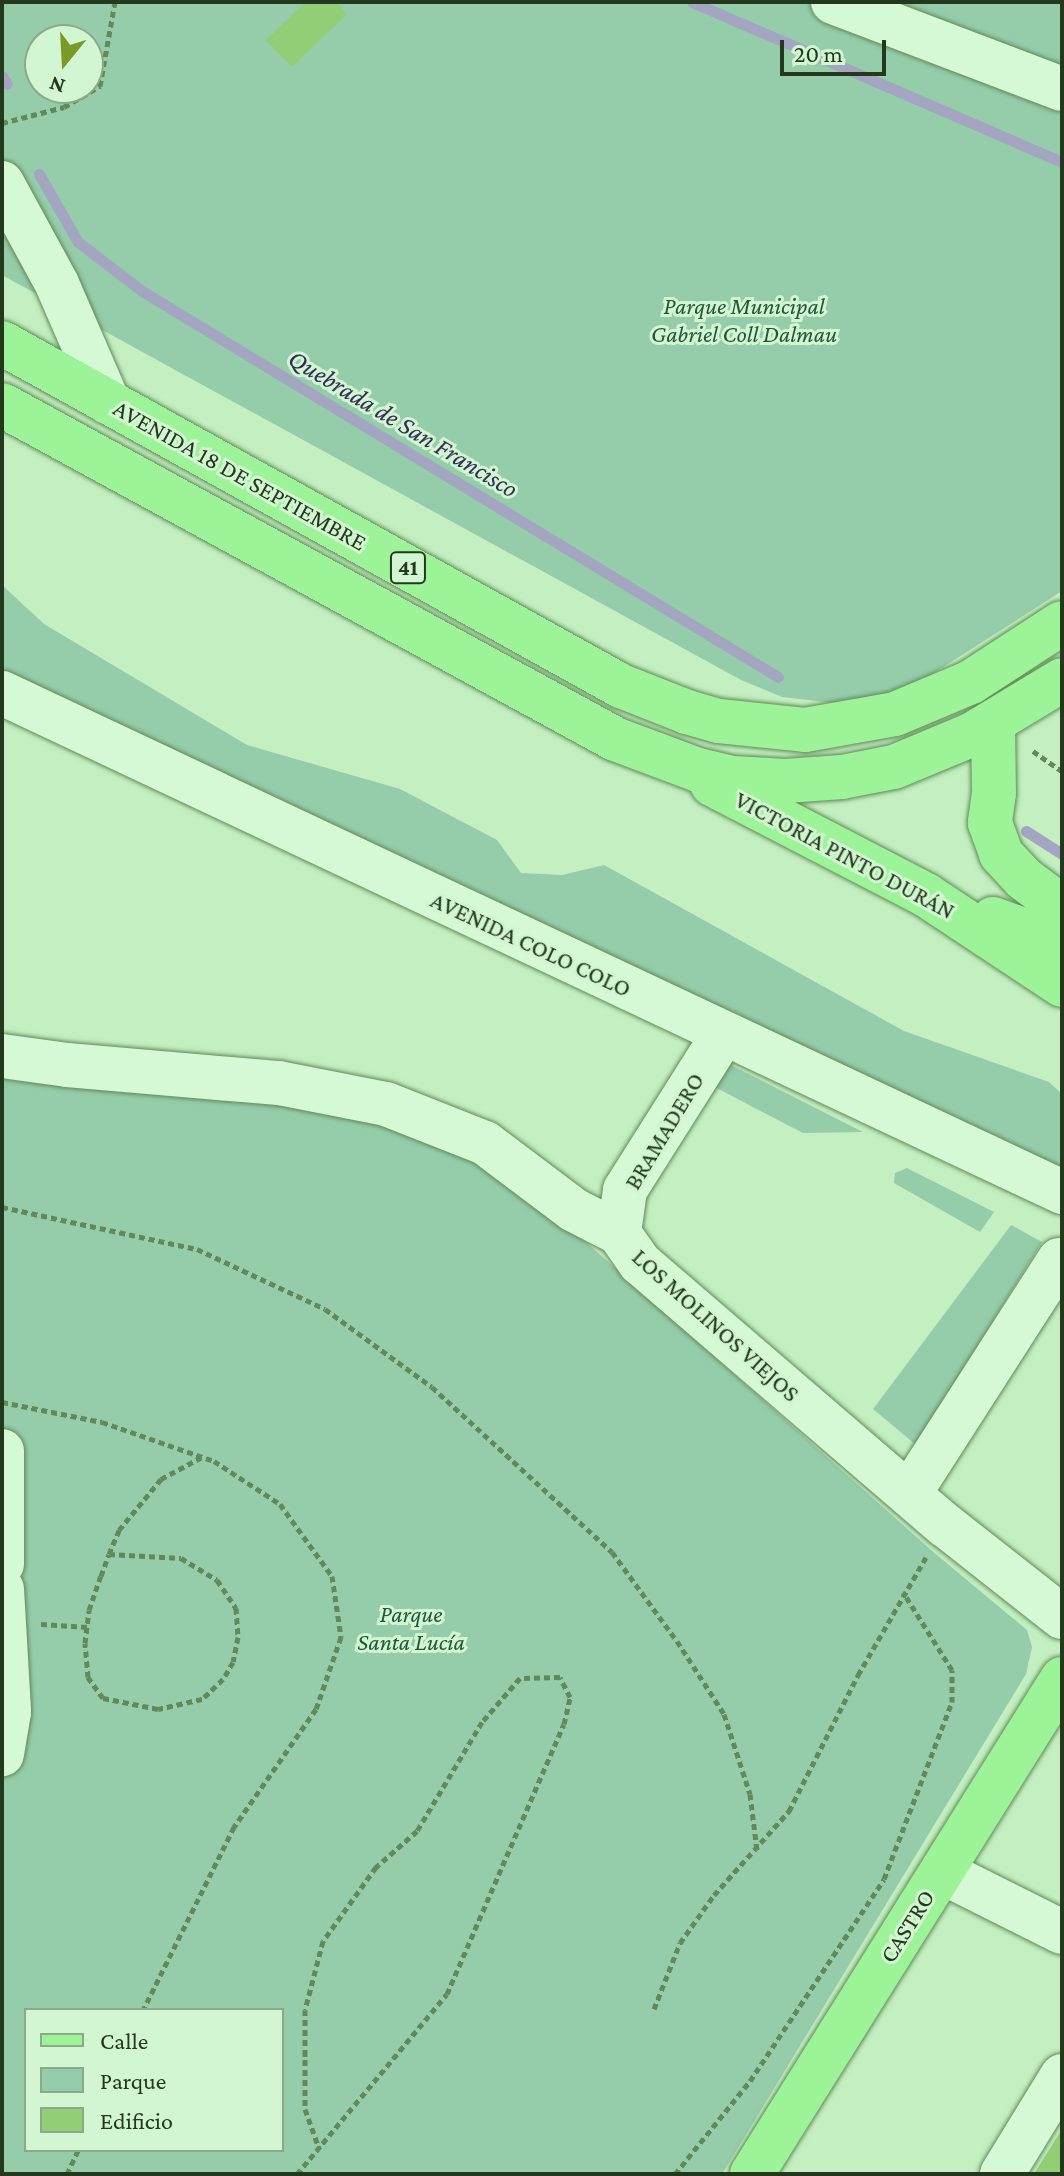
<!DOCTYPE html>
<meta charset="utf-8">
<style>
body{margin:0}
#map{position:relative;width:1064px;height:2176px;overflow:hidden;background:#c3efc1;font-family:"Crimson Pro",serif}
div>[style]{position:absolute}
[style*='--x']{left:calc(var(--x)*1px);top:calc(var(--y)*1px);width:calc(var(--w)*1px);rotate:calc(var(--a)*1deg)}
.green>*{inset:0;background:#95cdab}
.stream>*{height:11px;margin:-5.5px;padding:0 5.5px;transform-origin:5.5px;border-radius:5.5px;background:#a4a5c1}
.building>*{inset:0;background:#92ce76}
.path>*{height:5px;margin-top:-2.5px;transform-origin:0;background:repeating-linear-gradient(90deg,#628958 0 6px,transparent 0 10px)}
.roads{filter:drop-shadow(0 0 2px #628958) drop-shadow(0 0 2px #628958)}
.minor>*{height:44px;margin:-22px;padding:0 22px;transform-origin:22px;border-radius:22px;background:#d6f9d5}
.major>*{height:44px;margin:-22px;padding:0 22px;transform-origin:22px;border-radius:22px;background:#9cf398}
span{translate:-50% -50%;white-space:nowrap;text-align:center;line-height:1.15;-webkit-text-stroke:6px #d2f6d1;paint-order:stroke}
.shield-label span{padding:2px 6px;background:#d2f6d1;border:2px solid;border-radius:6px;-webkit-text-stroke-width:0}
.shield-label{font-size:22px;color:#24381d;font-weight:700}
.park-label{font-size:24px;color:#23553d;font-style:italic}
.street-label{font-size:24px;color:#24381d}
.water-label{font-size:26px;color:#352c58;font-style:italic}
.frame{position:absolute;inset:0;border:4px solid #24381d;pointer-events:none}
.legend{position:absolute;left:24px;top:2008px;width:260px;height:144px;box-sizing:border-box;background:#d2f6d1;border:2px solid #8caa89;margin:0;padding:10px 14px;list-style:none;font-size:24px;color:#24381d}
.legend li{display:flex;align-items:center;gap:16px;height:40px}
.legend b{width:40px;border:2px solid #8caa89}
.north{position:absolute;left:24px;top:24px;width:80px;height:80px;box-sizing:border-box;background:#d2f6d1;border:2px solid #8caa89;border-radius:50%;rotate:198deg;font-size:22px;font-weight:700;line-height:32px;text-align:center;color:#24381d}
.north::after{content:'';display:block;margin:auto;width:28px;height:36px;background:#7b9927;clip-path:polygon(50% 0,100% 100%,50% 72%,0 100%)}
.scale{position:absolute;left:780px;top:40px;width:106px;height:36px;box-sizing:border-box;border:4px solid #24381d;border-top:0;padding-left:10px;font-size:24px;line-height:28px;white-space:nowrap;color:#24381d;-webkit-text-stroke:6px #d2f6d1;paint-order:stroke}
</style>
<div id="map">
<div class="green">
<div style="clip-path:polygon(evenodd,2px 2px,1062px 2px,1062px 591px,915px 685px,872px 699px,834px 703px,782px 697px,741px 680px,2px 275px,2px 2px,40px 40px,88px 40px,88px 88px,40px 88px,40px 40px)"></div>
<div style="clip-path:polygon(2px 585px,44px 624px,247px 745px,400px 789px,497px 840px,521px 873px,562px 875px,604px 865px,904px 1031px,1049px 1082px,1062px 1094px,1062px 1169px,2px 670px)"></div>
<div style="clip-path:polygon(723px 1061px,863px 1132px,803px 1133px,709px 1084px)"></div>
<div style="clip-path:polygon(evenodd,2px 1075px,276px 1103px,381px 1123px,475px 1161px,588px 1244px,931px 1550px,1027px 1630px,1032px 1647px,1026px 1674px,722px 2174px,2px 2174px,2px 1075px,26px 2010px,282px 2010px,282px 2150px,26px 2150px,26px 2010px)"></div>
<div style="clip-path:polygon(907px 1168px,994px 1212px,980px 1232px,894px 1183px,895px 1173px)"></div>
<div style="clip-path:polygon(1011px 1225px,1042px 1242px,916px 1445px,873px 1409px)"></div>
</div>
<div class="stream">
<div style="--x:692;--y:2;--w:403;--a:23.4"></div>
<div style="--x:2;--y:76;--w:9;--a:58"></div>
<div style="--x:39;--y:174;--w:78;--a:60.2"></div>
<div style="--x:78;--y:242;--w:81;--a:37.4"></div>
<div style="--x:142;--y:291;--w:744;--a:31.25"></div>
<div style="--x:1026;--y:831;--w:43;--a:32.6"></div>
</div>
<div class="building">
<div style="clip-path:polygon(305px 2px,336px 2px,347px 14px,292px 67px,266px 40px)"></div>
<div style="clip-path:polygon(1062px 2129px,1062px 2174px,1034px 2174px)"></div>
</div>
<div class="path">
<div style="--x:2;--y:123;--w:64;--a:-14.5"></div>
<div style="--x:64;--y:107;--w:42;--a:-30.3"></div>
<div style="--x:100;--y:86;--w:85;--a:-79.9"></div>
<div style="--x:1033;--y:751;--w:35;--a:35"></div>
<div style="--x:2;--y:1207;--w:199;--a:12.2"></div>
<div style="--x:197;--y:1249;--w:141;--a:25.1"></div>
<div style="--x:325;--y:1309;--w:132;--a:36.1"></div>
<div style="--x:432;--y:1387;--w:244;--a:42.5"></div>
<div style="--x:612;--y:1552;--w:110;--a:53.9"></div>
<div style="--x:677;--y:1641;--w:87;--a:57.2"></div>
<div style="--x:724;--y:1714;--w:84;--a:72"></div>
<div style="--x:750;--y:1794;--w:56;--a:82.9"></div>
<div style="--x:2;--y:1402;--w:102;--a:11.3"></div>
<div style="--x:102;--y:1422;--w:119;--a:19.2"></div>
<div style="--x:214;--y:1461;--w:79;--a:33.1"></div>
<div style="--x:280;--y:1504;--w:89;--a:54.2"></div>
<div style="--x:332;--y:1576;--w:62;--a:81.6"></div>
<div style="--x:341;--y:1637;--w:76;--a:109.1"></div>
<div style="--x:316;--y:1709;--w:144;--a:124.8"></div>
<div style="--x:234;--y:1827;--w:204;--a:116.4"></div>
<div style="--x:109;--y:1554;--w:72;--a:3.2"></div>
<div style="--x:181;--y:1558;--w:42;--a:31.4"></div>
<div style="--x:217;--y:1580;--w:34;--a:56"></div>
<div style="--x:236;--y:1608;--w:29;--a:86"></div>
<div style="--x:238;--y:1637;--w:25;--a:101"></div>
<div style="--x:233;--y:1662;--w:20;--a:120"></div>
<div style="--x:223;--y:1679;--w:29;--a:136"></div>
<div style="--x:202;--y:1699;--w:45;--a:167.2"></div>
<div style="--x:158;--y:1709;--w:56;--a:-168.7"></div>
<div style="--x:103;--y:1698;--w:26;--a:-126"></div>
<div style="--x:88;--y:1677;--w:34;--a:-95"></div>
<div style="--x:85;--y:1643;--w:33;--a:-83"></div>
<div style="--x:89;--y:1610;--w:36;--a:-71"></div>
<div style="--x:101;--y:1576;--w:23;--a:-70"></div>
<div style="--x:109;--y:1554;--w:26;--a:-67"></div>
<div style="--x:119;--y:1530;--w:66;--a:-50.5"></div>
<div style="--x:161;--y:1479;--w:47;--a:-28.2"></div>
<div style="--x:41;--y:1624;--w:47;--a:3.7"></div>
<div style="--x:654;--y:2009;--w:71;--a:-68.5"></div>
<div style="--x:680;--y:1943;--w:59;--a:-54.7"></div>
<div style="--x:714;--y:1895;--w:113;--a:-48.2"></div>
<div style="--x:789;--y:1811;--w:153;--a:-63.1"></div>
<div style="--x:858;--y:1675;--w:136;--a:-60"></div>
<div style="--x:67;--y:2174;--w:26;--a:-65"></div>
<div style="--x:297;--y:2174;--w:234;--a:-50.2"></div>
<div style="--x:447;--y:1994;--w:294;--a:-66.6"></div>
<div style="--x:564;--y:1724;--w:28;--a:-77"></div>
<div style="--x:570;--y:1697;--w:22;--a:-117"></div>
<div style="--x:560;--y:1677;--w:40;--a:178.6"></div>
<div style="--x:520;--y:1678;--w:58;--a:130.8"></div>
<div style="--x:482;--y:1722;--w:127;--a:120.8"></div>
<div style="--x:417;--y:1831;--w:55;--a:138.7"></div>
<div style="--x:376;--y:1867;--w:91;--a:125.6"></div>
<div style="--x:323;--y:1941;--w:71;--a:104.6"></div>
<div style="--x:305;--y:2010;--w:99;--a:90"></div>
<div style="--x:305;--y:2109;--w:41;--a:70.3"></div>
<div style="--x:675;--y:2174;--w:119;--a:-51.1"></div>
<div style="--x:750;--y:2081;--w:242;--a:-56.4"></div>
<div style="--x:884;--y:1879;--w:190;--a:-69"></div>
<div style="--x:952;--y:1702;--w:32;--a:-90"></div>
<div style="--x:952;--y:1670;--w:92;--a:-122.1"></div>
</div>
<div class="roads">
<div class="minor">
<div style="--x:833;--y:2;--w:245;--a:20.8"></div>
<div style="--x:2;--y:183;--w:115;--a:61.4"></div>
<div style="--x:57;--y:284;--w:129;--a:66.6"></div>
<div style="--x:2;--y:693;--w:1172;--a:25.21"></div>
<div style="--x:2;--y:1056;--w:66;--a:7.9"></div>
<div style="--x:67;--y:1065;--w:213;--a:4.9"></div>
<div style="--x:279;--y:1083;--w:109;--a:11.1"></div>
<div style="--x:386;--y:1104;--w:106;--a:21.5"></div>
<div style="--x:485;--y:1143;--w:111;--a:37"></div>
<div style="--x:574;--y:1210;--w:51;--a:27.1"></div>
<div style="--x:619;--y:1233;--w:37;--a:55"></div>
<div style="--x:640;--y:1263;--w:402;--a:40.7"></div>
<div style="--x:945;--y:1525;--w:149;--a:38.2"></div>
<div style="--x:619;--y:1233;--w:43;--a:-82.1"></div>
<div style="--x:625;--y:1190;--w:183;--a:-57.7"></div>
<div style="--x:2;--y:1451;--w:113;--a:90"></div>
<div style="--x:909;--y:1494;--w:278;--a:-57.3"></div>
<div style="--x:2;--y:1589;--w:123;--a:86.7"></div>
<div style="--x:9;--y:1712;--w:43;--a:99.5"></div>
<div style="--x:942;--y:1872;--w:134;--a:26.6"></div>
<div style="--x:1002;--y:2174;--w:115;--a:-58.5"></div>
</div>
<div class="major">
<div style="--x:2;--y:343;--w:708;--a:28.99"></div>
<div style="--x:621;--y:686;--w:71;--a:21.5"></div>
<div style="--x:687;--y:712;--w:33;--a:16"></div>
<div style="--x:719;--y:721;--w:86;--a:6"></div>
<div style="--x:805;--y:730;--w:91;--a:-10.1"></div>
<div style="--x:895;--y:714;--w:82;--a:-22.8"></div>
<div style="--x:971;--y:682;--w:108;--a:-33"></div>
<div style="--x:2;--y:405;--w:698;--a:28.58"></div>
<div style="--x:615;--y:739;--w:89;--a:20.5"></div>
<div style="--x:698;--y:770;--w:36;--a:13"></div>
<div style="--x:733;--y:778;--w:53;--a:3.2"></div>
<div style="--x:786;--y:781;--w:56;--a:-4.1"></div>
<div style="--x:842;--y:777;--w:53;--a:-10.9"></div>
<div style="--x:894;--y:767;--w:83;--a:-22.6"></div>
<div style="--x:971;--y:735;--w:106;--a:-31.1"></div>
<div style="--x:993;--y:723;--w:70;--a:89.2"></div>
<div style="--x:994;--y:793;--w:30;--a:98"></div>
<div style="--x:990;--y:823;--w:33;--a:70"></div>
<div style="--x:1001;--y:854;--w:33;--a:47"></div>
<div style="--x:1023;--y:878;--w:49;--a:36.6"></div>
<div style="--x:712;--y:784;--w:241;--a:27.4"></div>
<div style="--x:926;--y:895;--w:163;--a:33.5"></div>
<div style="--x:993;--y:919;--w:73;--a:19.9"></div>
<div style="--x:752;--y:2174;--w:584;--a:-57.94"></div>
</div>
</div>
<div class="shield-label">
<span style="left:408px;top:568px">41</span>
</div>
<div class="park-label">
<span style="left:744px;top:320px">Parque Municipal<br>Gabriel Coll Dalmau</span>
<span style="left:411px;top:1628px">Parque<br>Santa Lucía</span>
</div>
<div class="street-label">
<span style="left:240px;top:475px;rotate:29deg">AVENIDA 18 DE SEPTIEMBRE</span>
<span style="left:845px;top:855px;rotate:28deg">VICTORIA PINTO DURÁN</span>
<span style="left:531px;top:944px;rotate:25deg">AVENIDA COLO COLO</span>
<span style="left:664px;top:1131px;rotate:-59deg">BRAMADERO</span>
<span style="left:716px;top:1325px;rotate:42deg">LOS MOLINOS VIEJOS</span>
<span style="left:907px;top:1926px;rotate:-58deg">CASTRO</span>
</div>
<div class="water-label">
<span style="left:403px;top:424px;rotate:31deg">Quebrada de San Francisco</span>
</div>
<div class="frame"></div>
<ul class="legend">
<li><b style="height:10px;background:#9cf398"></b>Calle</li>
<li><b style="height:22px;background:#95cdab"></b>Parque</li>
<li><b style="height:22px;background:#92ce76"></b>Edificio</li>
</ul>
<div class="north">N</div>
<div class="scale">20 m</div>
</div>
